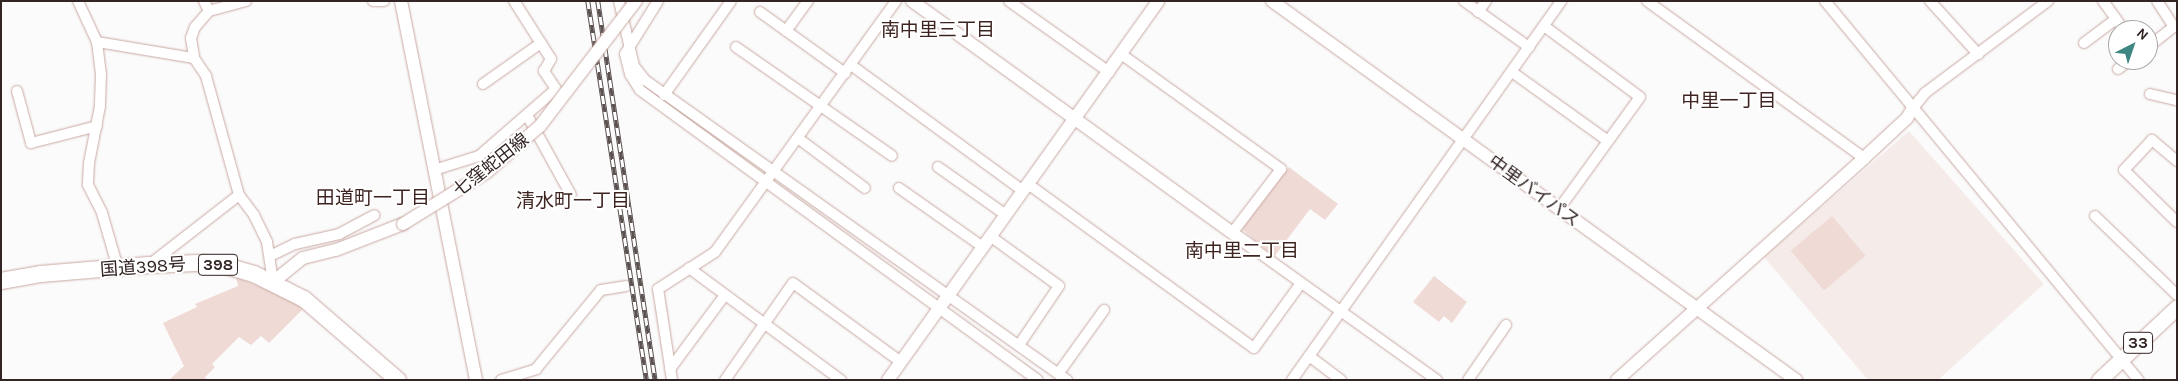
<!DOCTYPE html>
<meta charset="utf-8">
<style>
body{margin:0}
#map{position:relative;width:2178px;height:381px;overflow:hidden;background:#fbfbfb;font-family:Karla,"Noto Sans JP",sans-serif}
div>[style]{position:absolute}
[style*='--x']{left:calc(var(--x)*1px);top:calc(var(--y)*1px);width:calc(var(--w)*1px);rotate:calc(var(--a)*1deg)}
.built>*{inset:0;background:#f5ecea}
.green>*{inset:0;background:#f0dad6;transform-origin:0 0}
.roads{filter:drop-shadow(0 0 1px #c9a8a2) drop-shadow(0 0 1px #c9a8a2)}
.minor>*{height:10px;margin:-5px;padding:0 5px;transform-origin:5px;border-radius:5px;background:#fff}
.tertiary>*{height:12px;margin:-6px;padding:0 6px;transform-origin:6px;border-radius:6px;background:#fff}
.primary>*{height:15px;margin:-7.5px;padding:0 7.5px;transform-origin:7.5px;border-radius:7.5px;background:#fff}
.trunk>*{height:16px;margin:-8px;padding:0 8px;transform-origin:8px;border-radius:8px;background:#fff}
.rail>*{height:4.5px;margin-top:-2.25px;transform-origin:0;background:repeating-linear-gradient(90deg,#fff 0 8px,#5b5150 0 16px);box-sizing:border-box;border-block:1px solid #5b5150}
.bridges{filter:drop-shadow(0 0 1px #c9a8a2) drop-shadow(0 0 1px #c9a8a2)}
.tertiary-bridge>*{height:12px;margin:-6px;padding:0 6px;transform-origin:6px;border-radius:6px;background:#fff}
span{translate:-50% -50%;white-space:nowrap;text-align:center;line-height:1.15;-webkit-text-stroke:4px #fff;paint-order:stroke}
.shield-label span{padding:1px 4px;background:#fff;border:1px solid;border-radius:4px;-webkit-text-stroke-width:0}
.shield-label{font-size:16px;color:#322523;font-weight:700}
.street-label{font-size:18px;color:#322523}
.neighbourhood-label{font-size:19px;color:#3e2420}
.frame{position:absolute;inset:0;border:2px solid #322523;pointer-events:none}
.north{position:absolute;left:2108px;top:20px;width:50px;height:50px;box-sizing:border-box;background:#fff;border:1px solid #ada8a7;border-radius:50%;rotate:41deg;font-size:14px;font-weight:700;line-height:20px;text-align:center;color:#322523}
.north::after{content:'';display:block;margin:auto;width:18px;height:22px;background:#3e8681;clip-path:polygon(50% 0,100% 100%,50% 72%,0 100%)}
</style>
<div id="map">
<div class="built">
<div style="clip-path:polygon(1909px 131px,2044px 284px,1938px 380px,1868px 380px,1764px 257px)"></div>
</div>
<div class="green">
<div style="clip-path:polygon(1289px 167px,1338px 204px,1325px 220px,1310px 209px,1274px 257px,1242px 229px)"></div>
<div style="left:1832px;top:216px;width:52px;height:54px;rotate:50deg"></div>
<div style="clip-path:polygon(1434px 276px,1467px 302px,1452px 323px,1444px 316px,1439px 322px,1413px 302px)"></div>
<div style="clip-path:polygon(236px 277px,286px 297px,303px 309px,269px 343px,261px 336px,251px 345px,239px 337px,212px 364px,215px 367px,205px 377px,207px 380px,169px 380px,184px 366px,163px 323px,197px 307px,195px 304px,238px 286px)"></div>
</div>
<div class="roads">
<div class="minor">
<div style="--x:78;--y:1;--w:45;--a:65.1"></div>
<div style="--x:97;--y:42;--w:32;--a:83"></div>
<div style="--x:101;--y:74;--w:32;--a:92"></div>
<div style="--x:100;--y:106;--w:58;--a:100.9"></div>
<div style="--x:89;--y:163;--w:22;--a:93"></div>
<div style="--x:88;--y:185;--w:31;--a:63"></div>
<div style="--x:102;--y:213;--w:57;--a:73.8"></div>
<div style="--x:204;--y:1;--w:11;--a:63"></div>
<div style="--x:246;--y:1;--w:38;--a:165"></div>
<div style="--x:209;--y:11;--w:21;--a:131"></div>
<div style="--x:195;--y:27;--w:12;--a:110"></div>
<div style="--x:191;--y:38;--w:20;--a:81"></div>
<div style="--x:194;--y:58;--w:22;--a:56"></div>
<div style="--x:206;--y:76;--w:123;--a:74.5"></div>
<div style="--x:239;--y:195;--w:25;--a:53"></div>
<div style="--x:254;--y:215;--w:30;--a:64"></div>
<div style="--x:267;--y:242;--w:40;--a:81.5"></div>
<div style="--x:373;--y:1;--w:11;--a:0"></div>
<div style="--x:619;--y:1;--w:67;--a:77"></div>
<div style="--x:634;--y:66;--w:18;--a:52"></div>
<div style="--x:645;--y:80;--w:518;--a:35.41"></div>
<div style="--x:658;--y:1;--w:62;--a:121.9"></div>
<div style="--x:625;--y:54;--w:21;--a:76"></div>
<div style="--x:630;--y:74;--w:19;--a:58"></div>
<div style="--x:640;--y:90;--w:492;--a:36.1"></div>
<div style="--x:1009;--y:1;--w:123;--a:35.4"></div>
<div style="--x:1464;--y:1;--w:80;--a:35.3"></div>
<div style="--x:1647;--y:1;--w:268;--a:35.9"></div>
<div style="--x:1825;--y:1;--w:492;--a:50.4"></div>
<div style="--x:1930;--y:1;--w:72;--a:47.8"></div>
<div style="--x:2103;--y:1;--w:36;--a:54"></div>
<div style="--x:760;--y:12;--w:105;--a:35.7"></div>
<div style="--x:1478;--y:12;--w:14;--a:-54"></div>
<div style="--x:1544;--y:26;--w:119;--a:36.5"></div>
<div style="--x:1640;--y:97;--w:138;--a:125.9"></div>
<div style="--x:786;--y:31;--w:37;--a:-54"></div>
<div style="--x:97;--y:42;--w:98;--a:9.4"></div>
<div style="--x:2084;--y:43;--w:40;--a:-37"></div>
<div style="--x:736;--y:47;--w:190;--a:34.9"></div>
<div style="--x:2148;--y:47;--w:33;--a:-38"></div>
<div style="--x:2174;--y:27;--w:31;--a:-123"></div>
<div style="--x:1121;--y:54;--w:197;--a:35.7"></div>
<div style="--x:1281;--y:169;--w:81;--a:127.4"></div>
<div style="--x:851;--y:65;--w:213;--a:36.2"></div>
<div style="--x:2118;--y:69;--w:15;--a:-37"></div>
<div style="--x:1512;--y:72;--w:118;--a:35.7"></div>
<div style="--x:483;--y:84;--w:71;--a:-35.3"></div>
<div style="--x:17;--y:91;--w:54;--a:74.9"></div>
<div style="--x:31;--y:143;--w:68;--a:-14.4"></div>
<div style="--x:2150;--y:94;--w:28;--a:13"></div>
<div style="--x:664;--y:95;--w:115;--a:-54.5"></div>
<div style="--x:1913;--y:108;--w:19;--a:-51"></div>
<div style="--x:1925;--y:93;--w:154;--a:-36.8"></div>
<div style="--x:527;--y:115;--w:91;--a:61.2"></div>
<div style="--x:799;--y:139;--w:82;--a:36.6"></div>
<div style="--x:2177;--y:161;--w:33;--a:-140"></div>
<div style="--x:2152;--y:140;--w:41;--a:133"></div>
<div style="--x:2124;--y:170;--w:74;--a:44.5"></div>
<div style="--x:938;--y:167;--w:83;--a:35.2"></div>
<div style="--x:434;--y:170;--w:47;--a:-17.3"></div>
<div style="--x:479;--y:156;--w:102;--a:-41"></div>
<div style="--x:556;--y:89;--w:22;--a:-124"></div>
<div style="--x:544;--y:71;--w:14;--a:-60"></div>
<div style="--x:551;--y:59;--w:69;--a:-122.5"></div>
<div style="--x:1028;--y:184;--w:279;--a:36"></div>
<div style="--x:1254;--y:348;--w:80;--a:-54.1"></div>
<div style="--x:899;--y:188;--w:103;--a:35.1"></div>
<div style="--x:2095;--y:216;--w:114;--a:43.9"></div>
<div style="--x:990;--y:236;--w:85;--a:35.9"></div>
<div style="--x:1059;--y:286;--w:71;--a:124.1"></div>
<div style="--x:1254;--y:249;--w:225;--a:35.6"></div>
<div style="--x:270;--y:256;--w:28;--a:-26"></div>
<div style="--x:295;--y:244;--w:45;--a:-12.8"></div>
<div style="--x:339;--y:234;--w:40;--a:-28"></div>
<div style="--x:149;--y:265;--w:114;--a:-37.9"></div>
<div style="--x:689;--y:268;--w:189;--a:36.4"></div>
<div style="--x:1309;--y:356;--w:40;--a:37"></div>
<div style="--x:670;--y:369;--w:92;--a:-53.4"></div>
<div style="--x:1058;--y:374;--w:79;--a:-54.3"></div>
<div style="--x:501;--y:380;--w:37;--a:-17"></div>
<div style="--x:536;--y:369;--w:102;--a:-50.6"></div>
<div style="--x:601;--y:290;--w:25;--a:-9"></div>
<div style="--x:672;--y:380;--w:92;--a:-98.7"></div>
<div style="--x:658;--y:289;--w:68;--a:-33"></div>
<div style="--x:715;--y:252;--w:309;--a:-54.2"></div>
<div style="--x:725;--y:380;--w:118;--a:-55"></div>
<div style="--x:793;--y:283;--w:134;--a:36.2"></div>
<div style="--x:1292;--y:380;--w:465;--a:-54.6"></div>
<div style="--x:1468;--y:380;--w:67;--a:-55.4"></div>
</div>
<div class="tertiary">
<div style="--x:401;--y:1;--w:386;--a:78.8"></div>
<div style="--x:912;--y:1;--w:422;--a:35.9"></div>
<div style="--x:1272;--y:1;--w:647;--a:35.88"></div>
<div style="--x:273;--y:282;--w:38;--a:-39"></div>
<div style="--x:303;--y:258;--w:34;--a:-14"></div>
<div style="--x:336;--y:250;--w:72;--a:-21.2"></div>
<div style="--x:888;--y:380;--w:465;--a:-54.5"></div>
<div style="--x:1617;--y:380;--w:332;--a:-41.9"></div>
<div style="--x:1864;--y:158;--w:59;--a:-42.9"></div>
<div style="--x:1907;--y:118;--w:12;--a:-59"></div>
</div>
<div class="primary">
<div style="--x:2099;--y:380;--w:107;--a:-43.1"></div>
</div>
<div class="trunk">
<div style="--x:1;--y:281;--w:41;--a:-9.9"></div>
<div style="--x:41;--y:274;--w:108;--a:-4.8"></div>
<div style="--x:149;--y:265;--w:48;--a:-2.4"></div>
<div style="--x:197;--y:263;--w:29;--a:6"></div>
<div style="--x:226;--y:266;--w:29;--a:16"></div>
<div style="--x:254;--y:274;--w:56;--a:26.6"></div>
<div style="--x:304;--y:299;--w:124;--a:40.8"></div>
</div>
</div>
<div class="rail">
<div style="--x:588;--y:1;--w:384;--a:81.2"></div>
<div style="--x:598;--y:1;--w:383;--a:81.4"></div>
</div>
<div class="bridges">
<div class="tertiary-bridge">
<div style="--x:403;--y:224;--w:99;--a:-31.8"></div>
<div style="--x:487;--y:172;--w:70;--a:-41"></div>
<div style="--x:540;--y:126;--w:158;--a:-52.5"></div>
</div>
</div>
<div class="shield-label">
<span style="left:218px;top:265px">398</span>
<span style="left:2138px;top:343px">33</span>
</div>
<div class="street-label">
<span style="left:491px;top:165px;rotate:-38deg">七窪蛇田線</span>
<span style="left:1534px;top:191px;rotate:36deg">中里バイパス</span>
<span style="left:143px;top:267px;rotate:-4deg">国道398号</span>
</div>
<div class="neighbourhood-label">
<span style="left:938px;top:31px">南中里三丁目</span>
<span style="left:1729px;top:102px">中里一丁目</span>
<span style="left:373px;top:199px">田道町一丁目</span>
<span style="left:573px;top:202px">清水町一丁目</span>
<span style="left:1242px;top:252px">南中里二丁目</span>
</div>
<div class="frame"></div>
<div class="north">N</div>
</div>
